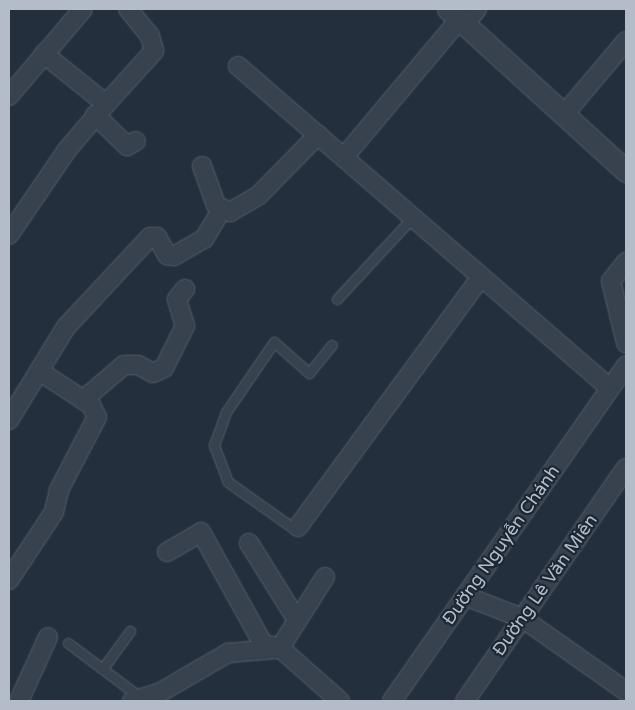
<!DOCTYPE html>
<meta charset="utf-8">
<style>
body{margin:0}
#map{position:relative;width:635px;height:710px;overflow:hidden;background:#242f3e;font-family:"Varela Round",sans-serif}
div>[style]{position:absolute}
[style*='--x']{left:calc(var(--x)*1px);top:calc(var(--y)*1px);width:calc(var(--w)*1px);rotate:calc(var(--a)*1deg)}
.roads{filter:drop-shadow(0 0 1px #565f6c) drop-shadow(0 0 1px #565f6c)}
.service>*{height:9px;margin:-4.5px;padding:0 4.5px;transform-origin:4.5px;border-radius:4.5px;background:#38414e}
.minor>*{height:18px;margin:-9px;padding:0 9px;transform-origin:9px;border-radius:9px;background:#38414e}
.tertiary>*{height:21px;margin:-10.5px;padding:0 10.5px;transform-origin:10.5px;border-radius:10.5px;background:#38414e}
span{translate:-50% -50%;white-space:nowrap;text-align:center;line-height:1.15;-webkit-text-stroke:4.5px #1d2633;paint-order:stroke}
.street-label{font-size:18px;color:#b4bcc9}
.frame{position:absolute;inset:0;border:10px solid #b4bcc9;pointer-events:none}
</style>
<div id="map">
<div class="roads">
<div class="service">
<div style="--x:337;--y:299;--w:112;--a:-47.2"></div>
<div style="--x:298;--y:527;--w:5;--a:169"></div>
<div style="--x:293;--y:528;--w:80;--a:-144.7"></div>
<div style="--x:228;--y:482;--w:40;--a:-111"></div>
<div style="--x:214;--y:445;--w:35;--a:-70"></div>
<div style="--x:226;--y:412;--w:85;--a:-55.6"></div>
<div style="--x:274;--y:342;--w:47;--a:41.5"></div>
<div style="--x:309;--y:373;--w:36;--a:-51"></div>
<div style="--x:68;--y:643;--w:90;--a:36.9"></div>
<div style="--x:103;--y:668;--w:46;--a:-53.9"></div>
</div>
<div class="minor">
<div style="--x:465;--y:23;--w:18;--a:-49"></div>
<div style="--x:238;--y:66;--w:492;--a:40.9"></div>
<div style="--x:9;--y:96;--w:114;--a:-49.6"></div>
<div style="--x:106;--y:104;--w:72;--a:-47.8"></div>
<div style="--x:154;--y:51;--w:16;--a:-105"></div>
<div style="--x:150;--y:36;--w:35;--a:-129"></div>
<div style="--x:566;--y:112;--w:93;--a:-49.8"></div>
<div style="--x:95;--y:115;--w:45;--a:44.1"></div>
<div style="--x:127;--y:146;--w:10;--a:-29"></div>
<div style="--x:344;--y:157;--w:180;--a:-50"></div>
<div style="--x:202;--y:166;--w:41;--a:70.3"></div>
<div style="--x:216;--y:205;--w:16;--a:27"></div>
<div style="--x:230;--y:212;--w:32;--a:-30"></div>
<div style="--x:258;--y:196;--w:86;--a:-45.5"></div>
<div style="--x:9;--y:235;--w:103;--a:-55.7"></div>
<div style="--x:67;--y:150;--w:60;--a:-49.7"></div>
<div style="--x:106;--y:104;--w:80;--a:-141.1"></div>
<div style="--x:626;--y:262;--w:24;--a:128"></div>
<div style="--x:611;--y:281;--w:64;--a:76.4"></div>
<div style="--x:83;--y:400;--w:54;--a:-40.5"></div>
<div style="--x:124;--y:365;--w:14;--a:0"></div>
<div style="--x:138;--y:365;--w:17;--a:28"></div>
<div style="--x:153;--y:373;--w:12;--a:-24"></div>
<div style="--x:164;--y:368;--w:47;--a:-63.4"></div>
<div style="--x:185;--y:326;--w:28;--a:-107"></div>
<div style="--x:177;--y:299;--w:13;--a:-51"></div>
<div style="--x:9;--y:420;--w:109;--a:-58.5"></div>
<div style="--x:66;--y:327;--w:123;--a:-47"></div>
<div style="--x:150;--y:237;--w:7;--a:0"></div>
<div style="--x:157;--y:237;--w:21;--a:61"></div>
<div style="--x:167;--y:255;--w:7;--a:8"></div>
<div style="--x:174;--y:256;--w:34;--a:-30"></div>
<div style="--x:204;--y:239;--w:33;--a:-59"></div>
<div style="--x:298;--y:527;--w:310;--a:-53.8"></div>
<div style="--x:249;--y:543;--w:91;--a:58.1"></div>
<div style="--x:167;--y:552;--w:39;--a:-30"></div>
<div style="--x:201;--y:532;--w:128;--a:61"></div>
<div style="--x:263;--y:644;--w:17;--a:13"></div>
<div style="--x:325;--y:577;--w:84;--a:122.4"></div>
<div style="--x:280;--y:648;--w:80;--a:41.5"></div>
<div style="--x:9;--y:580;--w:82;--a:-56.5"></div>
<div style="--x:54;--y:512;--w:23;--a:-77"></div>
<div style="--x:59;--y:490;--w:82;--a:-62.5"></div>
<div style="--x:97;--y:417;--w:13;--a:-117"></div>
<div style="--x:91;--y:405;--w:62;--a:-146.8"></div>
<div style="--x:465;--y:596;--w:61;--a:21.1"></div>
<div style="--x:522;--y:618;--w:127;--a:35.1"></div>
<div style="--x:19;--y:701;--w:70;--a:-65.6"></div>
<div style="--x:132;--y:701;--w:28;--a:-17"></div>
<div style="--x:159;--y:693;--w:80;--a:-30.1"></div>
<div style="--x:228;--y:653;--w:47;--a:-4.9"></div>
<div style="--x:392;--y:701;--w:409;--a:-55.1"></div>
<div style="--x:465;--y:701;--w:283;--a:-55.4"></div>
</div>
<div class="tertiary">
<div style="--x:448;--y:9;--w:241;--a:42.3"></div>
</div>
</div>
<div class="street-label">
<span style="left:501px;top:545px;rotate:-55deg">Đường Nguyễn Chánh</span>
<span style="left:545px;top:585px;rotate:-55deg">Đường Lê Văn Miên</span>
</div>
<div class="frame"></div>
</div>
